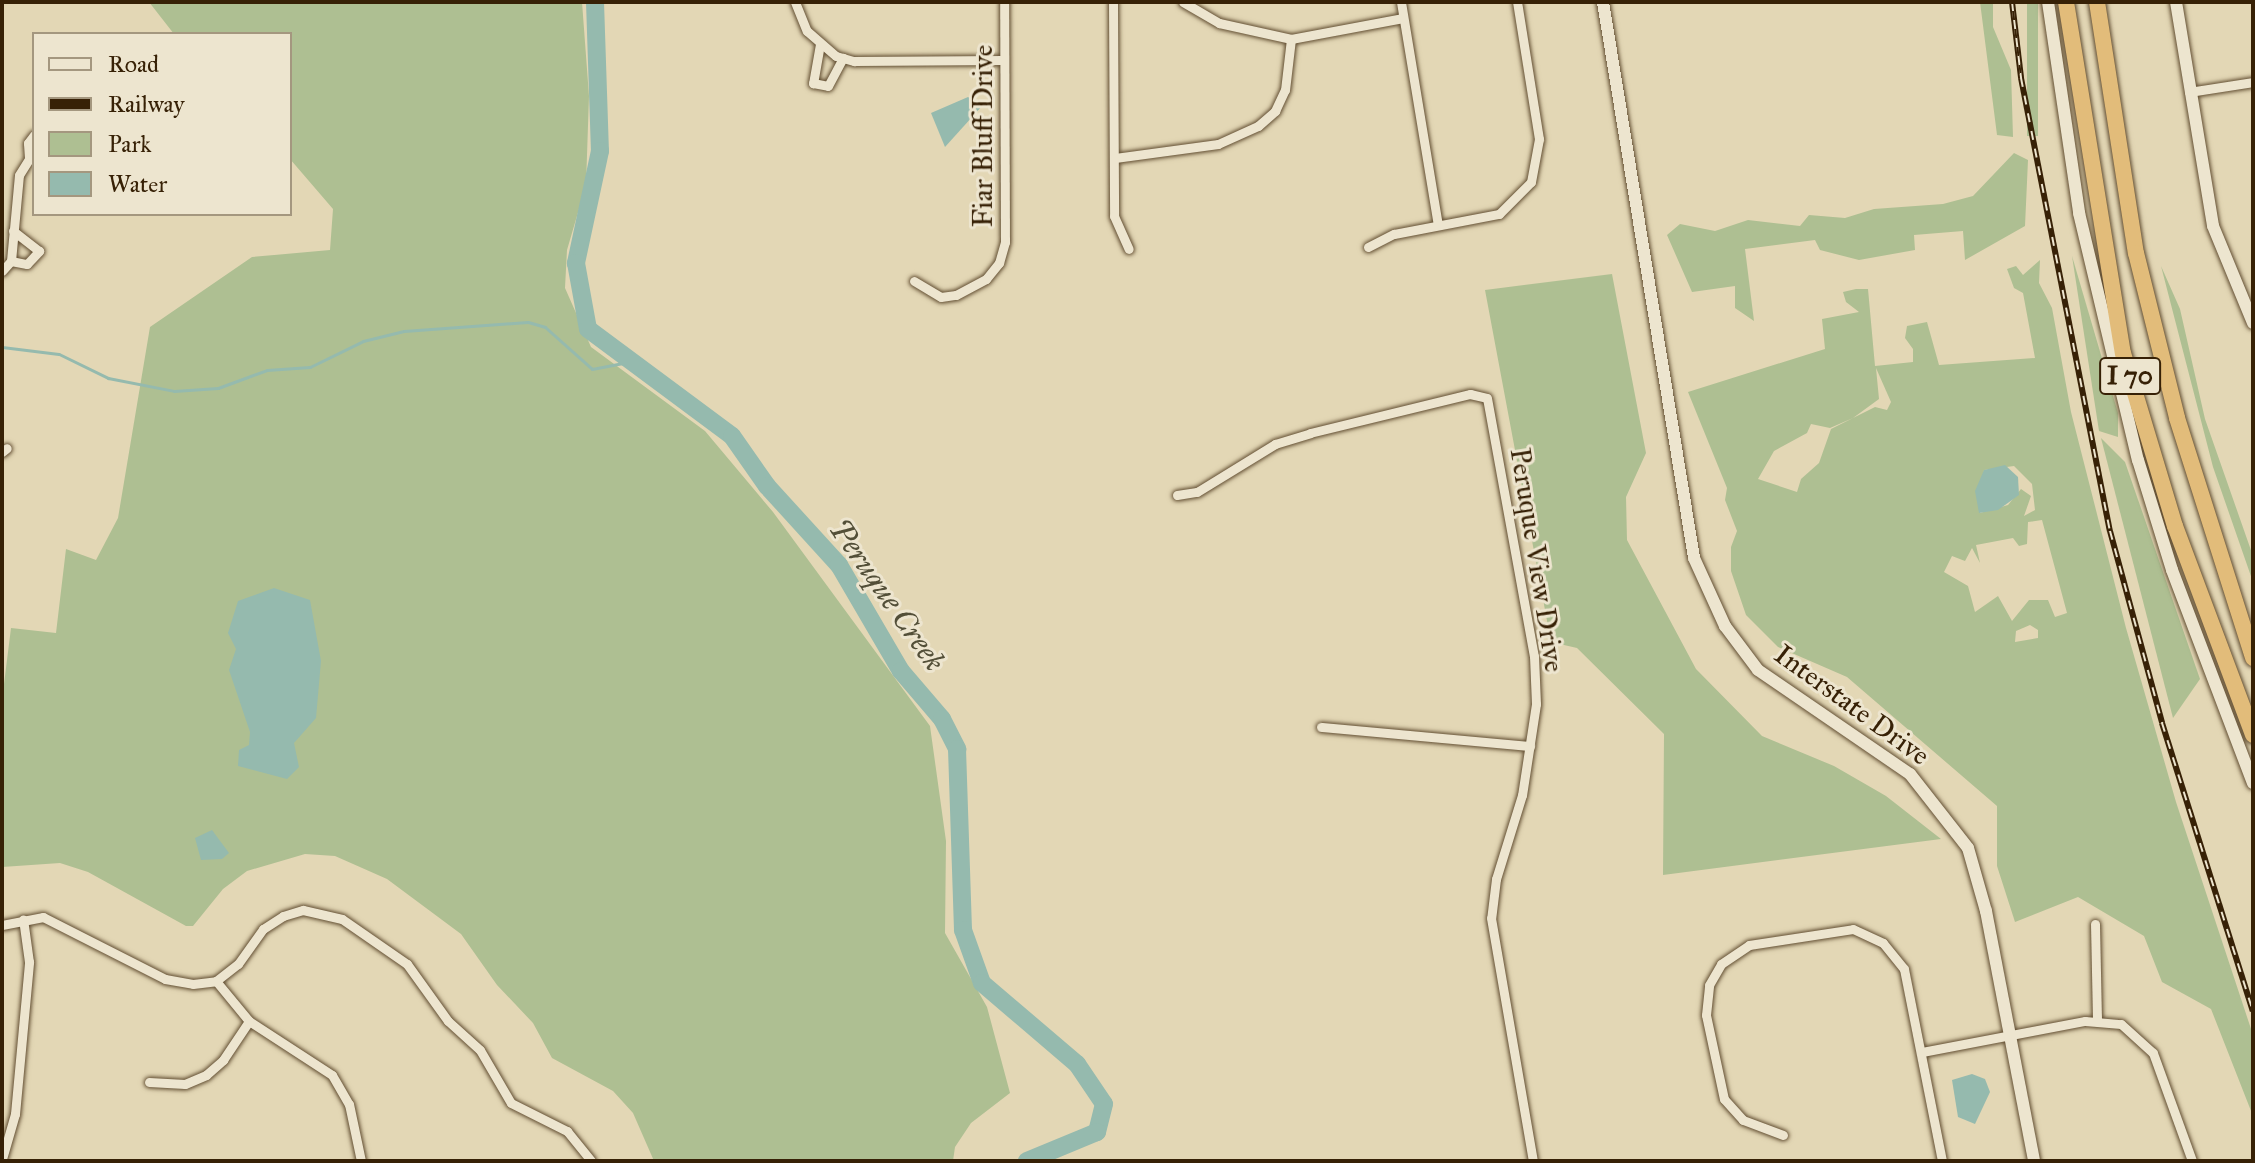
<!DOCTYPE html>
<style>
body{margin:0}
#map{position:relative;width:2255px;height:1163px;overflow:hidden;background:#e3d7b5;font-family:"IM FELL Great Primer",serif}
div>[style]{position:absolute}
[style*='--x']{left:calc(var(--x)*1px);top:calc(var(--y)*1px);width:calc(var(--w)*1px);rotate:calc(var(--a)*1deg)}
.green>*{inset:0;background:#aebf92;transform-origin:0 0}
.water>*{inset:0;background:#95baae}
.stream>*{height:3px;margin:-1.5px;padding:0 1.5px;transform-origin:1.5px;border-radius:1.5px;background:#95baae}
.river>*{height:18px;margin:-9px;padding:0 9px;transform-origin:9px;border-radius:9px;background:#95baae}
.roads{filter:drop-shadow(0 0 2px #624e32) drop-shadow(0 0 2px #624e32)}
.street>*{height:9px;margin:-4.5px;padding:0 4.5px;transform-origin:4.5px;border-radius:4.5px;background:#ede5cf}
.secondary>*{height:12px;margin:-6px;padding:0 6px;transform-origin:6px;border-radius:6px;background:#ede5cf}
.highway>*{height:16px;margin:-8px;padding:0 8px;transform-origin:8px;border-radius:8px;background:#e2bc7a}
.rail>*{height:6px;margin-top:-3px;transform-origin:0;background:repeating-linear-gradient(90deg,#ede5cf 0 9px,#372106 0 18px);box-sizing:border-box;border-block:2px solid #372106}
span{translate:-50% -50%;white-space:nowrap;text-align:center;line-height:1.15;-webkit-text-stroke:6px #ede5cf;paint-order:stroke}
.shield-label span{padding:2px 6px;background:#ede5cf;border:2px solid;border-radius:6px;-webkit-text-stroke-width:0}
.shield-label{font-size:26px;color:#372106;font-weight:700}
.street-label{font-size:28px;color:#372106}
.water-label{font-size:30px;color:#534f38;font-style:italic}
.frame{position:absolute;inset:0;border:4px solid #372106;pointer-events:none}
.legend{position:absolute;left:32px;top:32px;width:260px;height:184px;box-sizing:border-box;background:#ede5cf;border:2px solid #a4977f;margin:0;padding:10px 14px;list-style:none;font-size:24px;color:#372106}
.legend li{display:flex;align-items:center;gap:16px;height:40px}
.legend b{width:40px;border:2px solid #a4977f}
</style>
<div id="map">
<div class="green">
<div style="clip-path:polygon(149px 2px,582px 2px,589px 96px,586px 185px,567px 250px,565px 288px,591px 347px,705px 431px,773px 512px,930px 726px,946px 841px,945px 933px,987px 1007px,1010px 1093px,971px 1123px,955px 1147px,953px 1161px,654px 1161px,633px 1113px,613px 1091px,552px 1058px,533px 1023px,497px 985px,461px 934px,387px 879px,335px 856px,305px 854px,247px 871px,223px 889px,193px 926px,186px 926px,88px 872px,60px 863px,2px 867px,2px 700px,11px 628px,56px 633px,66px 549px,96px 560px,118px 518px,150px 327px,252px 257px,330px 250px,333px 209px,290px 159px,290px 34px,174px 34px)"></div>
<div style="clip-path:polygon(1980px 2px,1993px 2px,1993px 27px,2011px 70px,2013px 137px,1997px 135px)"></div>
<div style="left:2027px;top:2px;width:11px;height:134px"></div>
<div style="clip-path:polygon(2014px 153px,2028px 160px,2025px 226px,1965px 260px,1963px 231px,1914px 235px,1915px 250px,1859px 260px,1820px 250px,1815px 240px,1745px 249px,1754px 321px,1735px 308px,1735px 286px,1692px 292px,1667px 235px,1680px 224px,1715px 231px,1748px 220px,1800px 226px,1809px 215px,1845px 218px,1874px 209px,1943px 204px,1973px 196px)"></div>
<div style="clip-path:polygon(2072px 256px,2118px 413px,2118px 437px,2099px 431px)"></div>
<div style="clip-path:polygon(evenodd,2040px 260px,2039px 283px,2052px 308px,2071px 412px,2126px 628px,2176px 802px,2253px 1035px,2253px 1116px,2211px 1009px,2162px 982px,2144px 936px,2078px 897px,2015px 922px,1997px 866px,1997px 806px,1847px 677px,1778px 647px,1746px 615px,1731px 571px,1731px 547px,1737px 531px,1725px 500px,1727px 488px,1688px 392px,1825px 349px,1822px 319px,1859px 312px,1846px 302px,1843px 292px,1856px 289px,1868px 289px,1875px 366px,1913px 362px,1913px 349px,1905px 338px,1907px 326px,1927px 322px,1939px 365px,2035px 358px,2023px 293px,2014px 288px,2007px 269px,2016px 266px,2023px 275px,2040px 260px,1876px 368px,1891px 402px,1887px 410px,1875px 407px,1853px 418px,1879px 399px,1876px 368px,2040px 260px,1853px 418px,1831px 429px,1819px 463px,1801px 479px,1797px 492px,1758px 479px,1774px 451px,1807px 433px,1811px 424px,1830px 428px,1853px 418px,2040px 260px,2014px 466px,2032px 484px,2035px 510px,2024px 516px,2031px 496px,2021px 489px,2008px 505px,1980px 513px,1984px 470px,2014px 466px,2040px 260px,2042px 520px,2067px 613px,2055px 617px,2048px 600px,2029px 600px,2012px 621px,1998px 596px,1975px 612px,1968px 586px,1944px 572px,1952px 556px,1965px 561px,1972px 548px,1980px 563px,1976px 545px,2013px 538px,2019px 546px,2027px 544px,2028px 522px,2042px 520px,2040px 260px,2030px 625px,2038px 630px,2038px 638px,2015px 642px,2016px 631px,2030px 625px)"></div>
<div style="clip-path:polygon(2161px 266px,2180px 309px,2205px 419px,2253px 556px,2253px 582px,2213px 467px)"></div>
<div style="clip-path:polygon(1612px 274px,1646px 453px,1626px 497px,1627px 540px,1696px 669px,1762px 736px,1834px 766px,1886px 796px,1941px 839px,1663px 875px,1664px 734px,1577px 648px,1551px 642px,1485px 290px)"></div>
<div style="clip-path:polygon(2101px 438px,2125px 462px,2200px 679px,2173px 718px)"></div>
</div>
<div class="water">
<div style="clip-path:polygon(968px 97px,982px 106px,945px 147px,931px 113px)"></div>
<div style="clip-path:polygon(2005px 465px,2018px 477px,2019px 495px,1998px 510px,1979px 513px,1975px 491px,1984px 470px)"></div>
<div style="clip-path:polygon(274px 588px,310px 600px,321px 661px,316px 718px,294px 743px,299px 767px,287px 779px,238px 766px,239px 750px,249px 745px,250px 732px,229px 670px,236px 649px,228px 633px,238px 601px)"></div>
<div style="clip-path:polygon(212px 830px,229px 853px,222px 859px,201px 860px,195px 838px)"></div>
<div style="clip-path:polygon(1972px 1074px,1985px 1079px,1990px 1092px,1975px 1124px,1958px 1117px,1952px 1080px)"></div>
</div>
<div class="stream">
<div style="--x:2;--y:347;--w:57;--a:7"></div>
<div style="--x:59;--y:354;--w:55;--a:26.1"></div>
<div style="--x:108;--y:378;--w:67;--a:11.1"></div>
<div style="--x:174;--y:391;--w:44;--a:-3.9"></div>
<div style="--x:218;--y:388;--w:52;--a:-20.2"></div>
<div style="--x:267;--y:370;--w:43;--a:-4"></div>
<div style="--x:310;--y:367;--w:59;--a:-26.1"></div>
<div style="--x:363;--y:341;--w:42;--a:-13.7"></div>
<div style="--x:404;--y:331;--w:124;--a:-4.2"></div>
<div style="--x:528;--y:322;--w:18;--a:16"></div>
<div style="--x:545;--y:327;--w:63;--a:41.8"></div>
<div style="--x:592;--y:369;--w:42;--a:-11"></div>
</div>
<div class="river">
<div style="--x:595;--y:2;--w:149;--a:88.1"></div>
<div style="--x:600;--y:151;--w:115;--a:102.1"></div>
<div style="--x:576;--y:263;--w:67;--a:79.7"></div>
<div style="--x:588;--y:329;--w:179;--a:36.6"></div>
<div style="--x:732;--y:436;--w:61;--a:55"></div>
<div style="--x:767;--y:486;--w:107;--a:47.7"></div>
<div style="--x:839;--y:565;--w:123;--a:59.7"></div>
<div style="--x:901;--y:671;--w:63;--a:49.5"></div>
<div style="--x:942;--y:719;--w:34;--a:63"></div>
<div style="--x:957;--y:749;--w:181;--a:88.1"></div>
<div style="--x:963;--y:930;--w:56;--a:70.3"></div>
<div style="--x:982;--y:983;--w:125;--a:40.5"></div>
<div style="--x:1077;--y:1064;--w:48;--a:56"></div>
<div style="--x:1104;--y:1104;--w:29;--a:104"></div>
<div style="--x:1097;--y:1132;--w:76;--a:157.5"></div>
</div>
<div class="roads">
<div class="street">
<div style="--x:795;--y:2;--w:31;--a:68"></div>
<div style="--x:807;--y:31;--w:38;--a:41"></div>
<div style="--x:836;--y:56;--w:19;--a:16"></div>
<div style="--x:854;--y:61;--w:149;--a:-0.4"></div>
<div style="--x:1113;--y:2;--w:214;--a:89.7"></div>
<div style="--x:1114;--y:216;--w:36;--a:66"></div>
<div style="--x:1183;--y:2;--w:42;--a:30.3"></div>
<div style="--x:1219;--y:23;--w:74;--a:12.5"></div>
<div style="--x:1291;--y:39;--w:114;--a:-10.6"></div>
<div style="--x:1401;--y:2;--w:226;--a:80.6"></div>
<div style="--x:820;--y:44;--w:40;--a:100"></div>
<div style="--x:813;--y:83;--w:15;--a:11"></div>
<div style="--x:828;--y:86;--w:32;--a:-62"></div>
<div style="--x:2189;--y:92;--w:65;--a:-8.9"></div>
<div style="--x:29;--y:158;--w:15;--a:-94"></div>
<div style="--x:28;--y:143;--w:10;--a:-53"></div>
<div style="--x:1115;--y:158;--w:104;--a:-7.7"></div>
<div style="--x:1218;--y:144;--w:44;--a:-24.2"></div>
<div style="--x:1258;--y:126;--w:23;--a:-41"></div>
<div style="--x:1275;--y:111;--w:23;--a:-65"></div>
<div style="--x:1285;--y:90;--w:51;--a:-83.3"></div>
<div style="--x:1368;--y:247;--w:29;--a:-27"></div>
<div style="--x:1394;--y:234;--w:107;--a:-10.8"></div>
<div style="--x:1499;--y:214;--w:45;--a:-45"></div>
<div style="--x:1531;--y:182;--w:44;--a:-79.5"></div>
<div style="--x:1539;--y:139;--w:139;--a:-99.1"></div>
<div style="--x:11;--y:261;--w:16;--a:11"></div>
<div style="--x:27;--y:264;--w:18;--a:-47"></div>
<div style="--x:39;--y:251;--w:33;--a:-142"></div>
<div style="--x:2;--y:271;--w:13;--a:-48"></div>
<div style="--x:11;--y:261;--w:86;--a:-84.7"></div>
<div style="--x:19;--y:175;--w:28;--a:-58"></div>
<div style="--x:914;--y:281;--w:31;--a:31"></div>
<div style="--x:941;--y:297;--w:15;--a:-8"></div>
<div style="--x:956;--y:295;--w:34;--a:-28"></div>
<div style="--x:986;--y:279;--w:21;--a:-51"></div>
<div style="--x:999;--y:263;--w:22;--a:-74"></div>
<div style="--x:1005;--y:242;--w:240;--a:-90.2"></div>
<div style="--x:2;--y:452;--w:6;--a:-39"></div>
<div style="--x:1177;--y:495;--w:20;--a:-9"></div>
<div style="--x:1197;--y:492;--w:92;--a:-31.6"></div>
<div style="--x:1275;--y:444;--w:37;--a:-17"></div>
<div style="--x:1310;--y:433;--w:165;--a:-13.7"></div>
<div style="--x:1470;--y:394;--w:17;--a:13"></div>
<div style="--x:1487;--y:398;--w:262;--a:79.7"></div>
<div style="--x:1534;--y:656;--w:48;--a:87.6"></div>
<div style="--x:1536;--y:704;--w:92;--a:98.7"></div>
<div style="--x:1522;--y:795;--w:88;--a:107.2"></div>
<div style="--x:1496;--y:879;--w:39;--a:97"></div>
<div style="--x:1491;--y:918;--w:247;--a:80.2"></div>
<div style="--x:1321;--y:727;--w:210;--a:5.2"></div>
<div style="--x:2095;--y:924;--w:95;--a:88.8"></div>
<div style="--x:2;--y:925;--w:42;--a:-11"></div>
<div style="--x:43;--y:917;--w:137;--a:26.9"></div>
<div style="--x:165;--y:979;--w:28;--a:10"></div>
<div style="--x:193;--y:984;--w:23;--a:-7"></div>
<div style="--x:216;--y:981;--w:28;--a:-38"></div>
<div style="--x:238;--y:964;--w:43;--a:-54.5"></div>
<div style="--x:263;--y:929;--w:24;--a:-33"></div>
<div style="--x:283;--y:916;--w:21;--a:-17"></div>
<div style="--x:303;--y:910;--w:40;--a:13"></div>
<div style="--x:342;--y:919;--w:79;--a:34.7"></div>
<div style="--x:407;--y:964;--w:70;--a:54.3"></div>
<div style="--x:448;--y:1021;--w:43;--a:42.2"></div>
<div style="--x:480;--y:1050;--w:61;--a:59.7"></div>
<div style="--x:511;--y:1103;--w:63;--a:26.6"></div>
<div style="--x:567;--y:1131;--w:38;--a:51"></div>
<div style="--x:216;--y:981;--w:52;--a:50.5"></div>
<div style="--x:249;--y:1021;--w:99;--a:33"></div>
<div style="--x:332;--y:1075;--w:34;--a:60"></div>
<div style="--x:349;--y:1104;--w:58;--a:78.1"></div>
<div style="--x:1922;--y:1052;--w:166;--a:-10.8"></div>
<div style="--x:2085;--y:1021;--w:36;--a:5"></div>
<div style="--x:2121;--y:1024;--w:43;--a:42.2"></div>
<div style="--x:2153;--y:1053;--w:115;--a:70.1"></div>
<div style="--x:149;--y:1082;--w:36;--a:3"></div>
<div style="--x:185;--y:1084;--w:23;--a:-23"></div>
<div style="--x:206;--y:1075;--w:23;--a:-41"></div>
<div style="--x:223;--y:1060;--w:47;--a:-56.3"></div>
<div style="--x:1783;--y:1135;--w:43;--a:-159.4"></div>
<div style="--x:1743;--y:1120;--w:28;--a:-132"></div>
<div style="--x:1724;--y:1099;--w:86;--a:-102.1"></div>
<div style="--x:1706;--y:1015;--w:30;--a:-84"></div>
<div style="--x:1709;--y:985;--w:24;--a:-60"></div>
<div style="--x:1721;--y:964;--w:34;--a:-34"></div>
<div style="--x:1749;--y:945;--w:105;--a:-8.7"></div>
<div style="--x:1853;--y:929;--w:33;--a:25"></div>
<div style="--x:1883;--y:943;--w:33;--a:51"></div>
<div style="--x:1904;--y:969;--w:196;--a:78.8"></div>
<div style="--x:2;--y:1159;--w:47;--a:-73.9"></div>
<div style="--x:15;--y:1114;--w:153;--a:-84.7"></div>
<div style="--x:29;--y:962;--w:43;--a:-97.9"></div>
</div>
<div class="secondary">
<div style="--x:1603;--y:2;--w:563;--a:80.7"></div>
<div style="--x:1694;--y:558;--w:75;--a:65.5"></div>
<div style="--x:1725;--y:626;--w:55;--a:53.1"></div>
<div style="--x:1758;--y:670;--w:184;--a:34.4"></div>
<div style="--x:1910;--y:774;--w:94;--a:51.9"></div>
<div style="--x:1968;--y:848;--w:66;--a:74.1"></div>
<div style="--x:1986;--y:911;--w:255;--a:79.1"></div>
<div style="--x:2048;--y:2;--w:213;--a:81.6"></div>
<div style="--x:2079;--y:213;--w:254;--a:76.6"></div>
<div style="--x:2138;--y:460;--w:115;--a:72.8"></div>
<div style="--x:2172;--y:570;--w:228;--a:69.2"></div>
<div style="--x:2176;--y:2;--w:227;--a:80.6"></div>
<div style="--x:2213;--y:226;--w:105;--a:67.6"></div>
</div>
<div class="highway">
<div style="--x:2066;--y:2;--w:356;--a:80.8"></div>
<div style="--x:2123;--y:353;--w:181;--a:73.3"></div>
<div style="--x:2175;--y:526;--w:223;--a:69.5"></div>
<div style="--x:2097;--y:2;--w:254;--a:81.2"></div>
<div style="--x:2136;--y:253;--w:170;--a:76"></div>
<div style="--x:2177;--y:418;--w:252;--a:72.4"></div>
</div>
</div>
<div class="rail">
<div style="--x:2012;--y:2;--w:77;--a:83.2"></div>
<div style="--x:2021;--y:78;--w:462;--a:78.9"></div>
<div style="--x:2110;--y:531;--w:199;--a:74.8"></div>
<div style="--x:2162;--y:723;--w:302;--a:72.5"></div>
</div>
<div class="shield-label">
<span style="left:2130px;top:376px">I 70</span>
</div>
<div class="street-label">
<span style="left:983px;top:136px;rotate:-90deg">Fiar Bluff Drive</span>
<span style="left:1537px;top:560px;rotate:81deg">Peruque View Drive</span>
<span style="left:1852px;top:705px;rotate:36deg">Interstate Drive</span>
</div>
<div class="water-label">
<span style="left:887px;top:595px;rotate:55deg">Peruque Creek</span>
</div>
<div class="frame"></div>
<ul class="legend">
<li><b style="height:10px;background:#ede5cf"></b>Road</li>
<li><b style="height:10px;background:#372106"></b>Railway</li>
<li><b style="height:22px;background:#aebf92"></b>Park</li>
<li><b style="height:22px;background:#95baae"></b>Water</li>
</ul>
</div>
